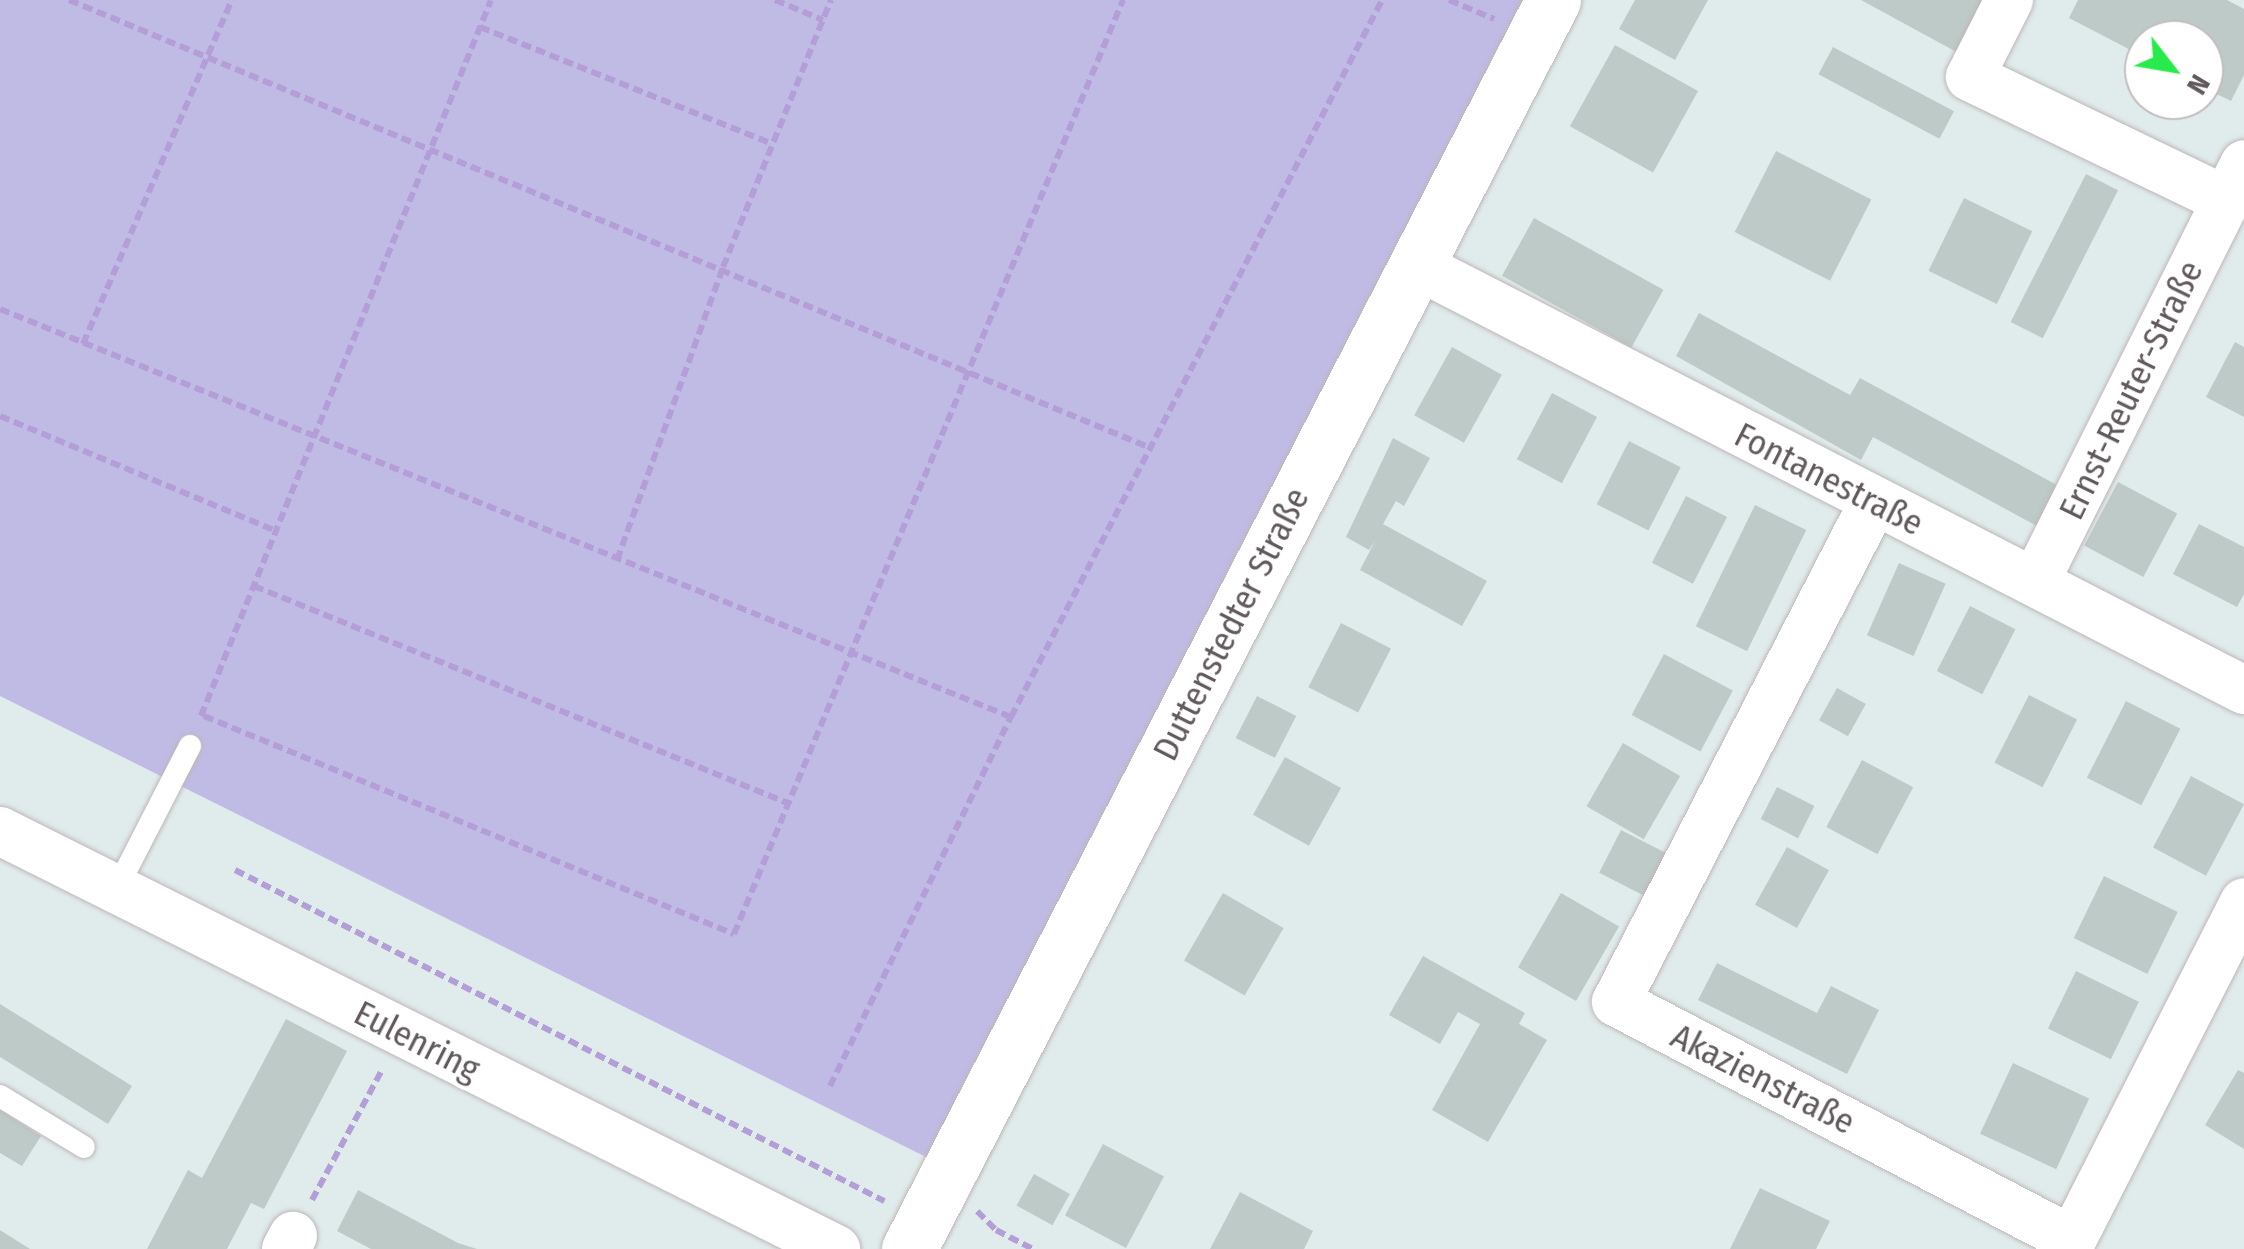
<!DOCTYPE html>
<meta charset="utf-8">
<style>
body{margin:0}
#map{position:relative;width:2244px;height:1249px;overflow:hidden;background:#e0eceb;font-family:"Fira Sans Condensed",sans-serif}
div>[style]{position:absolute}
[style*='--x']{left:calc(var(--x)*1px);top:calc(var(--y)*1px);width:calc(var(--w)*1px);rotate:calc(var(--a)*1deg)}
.green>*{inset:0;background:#c0bbe5}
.building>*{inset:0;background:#becac7;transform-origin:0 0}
.path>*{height:6px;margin-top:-3px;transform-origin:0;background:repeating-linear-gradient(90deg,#b39ed7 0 10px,transparent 0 15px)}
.roads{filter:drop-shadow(0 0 2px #bdb6b8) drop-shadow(0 0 2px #bdb6b8)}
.lane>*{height:22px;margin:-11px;padding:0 11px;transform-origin:11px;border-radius:11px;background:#fff}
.street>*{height:48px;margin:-24px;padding:0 24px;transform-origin:24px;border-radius:24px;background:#fff}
.secondary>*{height:55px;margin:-27.5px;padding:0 27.5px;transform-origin:27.5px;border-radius:27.5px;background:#fff}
span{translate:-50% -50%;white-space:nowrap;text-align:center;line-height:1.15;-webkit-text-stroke:8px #fff;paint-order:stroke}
.street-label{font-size:35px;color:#61595c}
.north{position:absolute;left:2124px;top:20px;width:100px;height:100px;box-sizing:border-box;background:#fff;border:2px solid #c0bdbe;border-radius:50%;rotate:121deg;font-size:28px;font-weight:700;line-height:40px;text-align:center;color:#61595c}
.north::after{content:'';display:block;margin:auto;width:35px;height:45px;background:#27eb4b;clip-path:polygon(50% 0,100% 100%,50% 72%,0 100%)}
</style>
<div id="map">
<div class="green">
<div style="clip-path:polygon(0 0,1527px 0,928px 1158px,0 696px)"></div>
</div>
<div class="building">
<div style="clip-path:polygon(1635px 0,1708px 0,1675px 60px,1619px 29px)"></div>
<div style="clip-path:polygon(1861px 0,1985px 0,1962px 55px)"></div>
<div style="clip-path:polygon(2078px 0,2227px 0,2244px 9px,2244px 75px,2231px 101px,2204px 88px,2204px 40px,2144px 40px,2144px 57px,2069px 18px)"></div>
<div style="left:1615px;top:45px;width:95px;height:93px;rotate:29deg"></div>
<div style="left:1833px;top:47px;width:137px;height:31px;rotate:28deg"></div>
<div style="left:1776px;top:151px;width:107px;height:91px;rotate:27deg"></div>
<div style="left:2086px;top:174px;width:36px;height:166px;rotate:27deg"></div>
<div style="left:1964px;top:198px;width:76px;height:81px;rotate:26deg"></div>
<div style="left:1534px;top:218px;width:148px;height:66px;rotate:29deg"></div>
<div style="clip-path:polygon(1699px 313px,1850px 395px,1860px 378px,2068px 491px,2046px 531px,1873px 437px,1861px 460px,1676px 356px)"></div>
<div style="clip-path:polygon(2235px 342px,2244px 347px,2244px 417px,2206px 397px)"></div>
<div style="left:1452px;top:347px;width:57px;height:78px;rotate:29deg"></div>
<div style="left:1552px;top:393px;width:51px;height:75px;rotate:28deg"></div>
<div style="clip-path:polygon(1393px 438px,1430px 458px,1404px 506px,1396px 501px,1383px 524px,1487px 581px,1462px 626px,1360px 570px,1375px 541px,1369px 550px,1346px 537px)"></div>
<div style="left:1629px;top:441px;width:58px;height:71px;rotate:27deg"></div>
<div style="left:2118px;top:482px;width:67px;height:72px;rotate:28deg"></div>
<div style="left:1686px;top:496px;width:46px;height:75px;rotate:27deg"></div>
<div style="left:1755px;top:505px;width:57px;height:135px;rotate:26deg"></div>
<div style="clip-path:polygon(2199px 524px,2244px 547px,2244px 594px,2237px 607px,2173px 574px)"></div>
<div style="left:1899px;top:563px;width:51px;height:79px;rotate:24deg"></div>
<div style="left:1970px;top:606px;width:51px;height:73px;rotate:27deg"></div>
<div style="left:1341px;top:623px;width:56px;height:72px;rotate:27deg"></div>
<div style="left:1664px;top:654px;width:78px;height:69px;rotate:28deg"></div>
<div style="left:1837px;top:688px;width:33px;height:37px;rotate:29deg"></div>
<div style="left:2029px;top:695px;width:54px;height:76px;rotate:27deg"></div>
<div style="left:1257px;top:696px;width:44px;height:47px;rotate:27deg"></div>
<div style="left:2126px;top:701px;width:61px;height:86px;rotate:27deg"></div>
<div style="left:1623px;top:743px;width:66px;height:73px;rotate:30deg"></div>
<div style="left:1285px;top:757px;width:64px;height:66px;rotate:29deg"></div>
<div style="left:1862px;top:760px;width:58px;height:76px;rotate:28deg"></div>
<div style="left:2191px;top:776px;width:60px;height:81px;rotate:28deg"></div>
<div style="left:1777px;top:787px;width:42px;height:36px;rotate:27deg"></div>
<div style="left:1621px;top:830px;width:56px;height:48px;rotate:27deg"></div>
<div style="left:1787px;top:847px;width:48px;height:66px;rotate:29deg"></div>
<div style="left:2104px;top:876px;width:82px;height:69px;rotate:26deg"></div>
<div style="left:1223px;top:893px;width:70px;height:78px;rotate:30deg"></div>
<div style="left:1561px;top:893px;width:67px;height:86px;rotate:30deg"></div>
<div style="clip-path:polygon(1423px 956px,1525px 1013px,1519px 1024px,1547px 1040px,1488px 1142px,1432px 1110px,1480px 1024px,1458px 1012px,1440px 1044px,1389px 1015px)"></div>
<div style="clip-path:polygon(1717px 963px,1817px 1013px,1831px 986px,1879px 1010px,1847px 1074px,1698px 1000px)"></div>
<div style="left:2076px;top:971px;width:70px;height:64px;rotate:26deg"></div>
<div style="clip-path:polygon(0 1004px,132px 1086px,108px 1124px,0 1057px)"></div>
<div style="clip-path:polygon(286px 1019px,347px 1051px,264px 1209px,251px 1203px,227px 1249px,147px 1249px,188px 1170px,202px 1178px)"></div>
<div style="left:2013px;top:1063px;width:84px;height:78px;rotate:25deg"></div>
<div style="clip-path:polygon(2238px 1070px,2244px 1073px,2244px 1149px,2205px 1125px)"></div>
<div style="clip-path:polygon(0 1110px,41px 1136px,22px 1166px,0 1153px)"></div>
<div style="left:1103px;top:1144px;width:69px;height:81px;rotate:28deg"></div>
<div style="left:1034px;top:1174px;width:41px;height:36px;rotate:29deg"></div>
<div style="clip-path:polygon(1760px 1188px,1830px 1221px,1816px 1249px,1730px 1249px)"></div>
<div style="clip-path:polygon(358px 1190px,458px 1243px,477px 1249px,371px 1249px,337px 1231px)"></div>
<div style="clip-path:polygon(1240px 1192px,1313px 1231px,1304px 1249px,1210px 1249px)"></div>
<div style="clip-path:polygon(0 1230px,30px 1249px,0 1249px)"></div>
</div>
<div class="path">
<div style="--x:69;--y:0;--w:1173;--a:22.5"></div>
<div style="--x:775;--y:0;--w:52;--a:22.6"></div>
<div style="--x:1449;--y:0;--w:49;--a:22.9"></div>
<div style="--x:480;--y:27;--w:315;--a:21.8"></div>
<div style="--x:0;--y:309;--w:1090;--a:21.98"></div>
<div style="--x:83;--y:344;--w:375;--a:-66.6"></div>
<div style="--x:0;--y:416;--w:299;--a:22.6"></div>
<div style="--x:617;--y:560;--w:312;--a:-70.1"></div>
<div style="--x:723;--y:267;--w:288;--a:-68"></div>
<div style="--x:254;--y:586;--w:579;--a:22.13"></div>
<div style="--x:201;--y:716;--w:772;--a:-67.95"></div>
<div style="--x:204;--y:716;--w:573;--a:22.36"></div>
<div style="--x:734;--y:934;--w:1012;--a:-67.39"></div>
<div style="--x:235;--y:870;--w:729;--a:27.02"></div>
<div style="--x:830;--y:1086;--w:411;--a:-63.9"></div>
<div style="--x:1011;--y:717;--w:807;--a:-62.64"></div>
<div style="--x:312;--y:1200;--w:148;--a:-61.7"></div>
<div style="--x:977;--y:1211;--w:27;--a:45"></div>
<div style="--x:996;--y:1230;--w:42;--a:27.2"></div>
</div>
<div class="roads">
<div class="lane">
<div style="--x:116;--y:890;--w:162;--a:-62.8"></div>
<div style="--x:0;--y:1096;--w:98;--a:31.3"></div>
</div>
<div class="street">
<div style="--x:2009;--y:0;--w:86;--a:116.9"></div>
<div style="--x:1970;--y:77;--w:284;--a:25.7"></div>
<div style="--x:1416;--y:265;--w:931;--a:27.17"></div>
<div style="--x:1873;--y:503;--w:561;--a:117.25"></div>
<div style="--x:1616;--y:1002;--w:514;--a:27.56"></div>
<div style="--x:2072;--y:1240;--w:379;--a:-63"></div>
<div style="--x:2036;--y:580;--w:465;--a:-63.4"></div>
<div style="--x:0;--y:831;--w:935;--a:26.57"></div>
<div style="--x:286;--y:1249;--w:15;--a:-62"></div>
</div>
<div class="secondary">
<div style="--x:909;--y:1249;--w:1405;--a:-62.72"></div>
</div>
</div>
<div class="street-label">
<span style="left:2131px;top:390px;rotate:-64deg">Ernst-Reuter-Straße</span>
<span style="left:1829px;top:479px;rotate:27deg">Fontanestraße</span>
<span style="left:1231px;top:624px;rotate:-63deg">Duttenstedter Straße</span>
<span style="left:417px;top:1041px;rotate:27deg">Eulenring</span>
<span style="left:1763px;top:1079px;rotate:27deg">Akazienstraße</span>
</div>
<div class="north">N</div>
</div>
